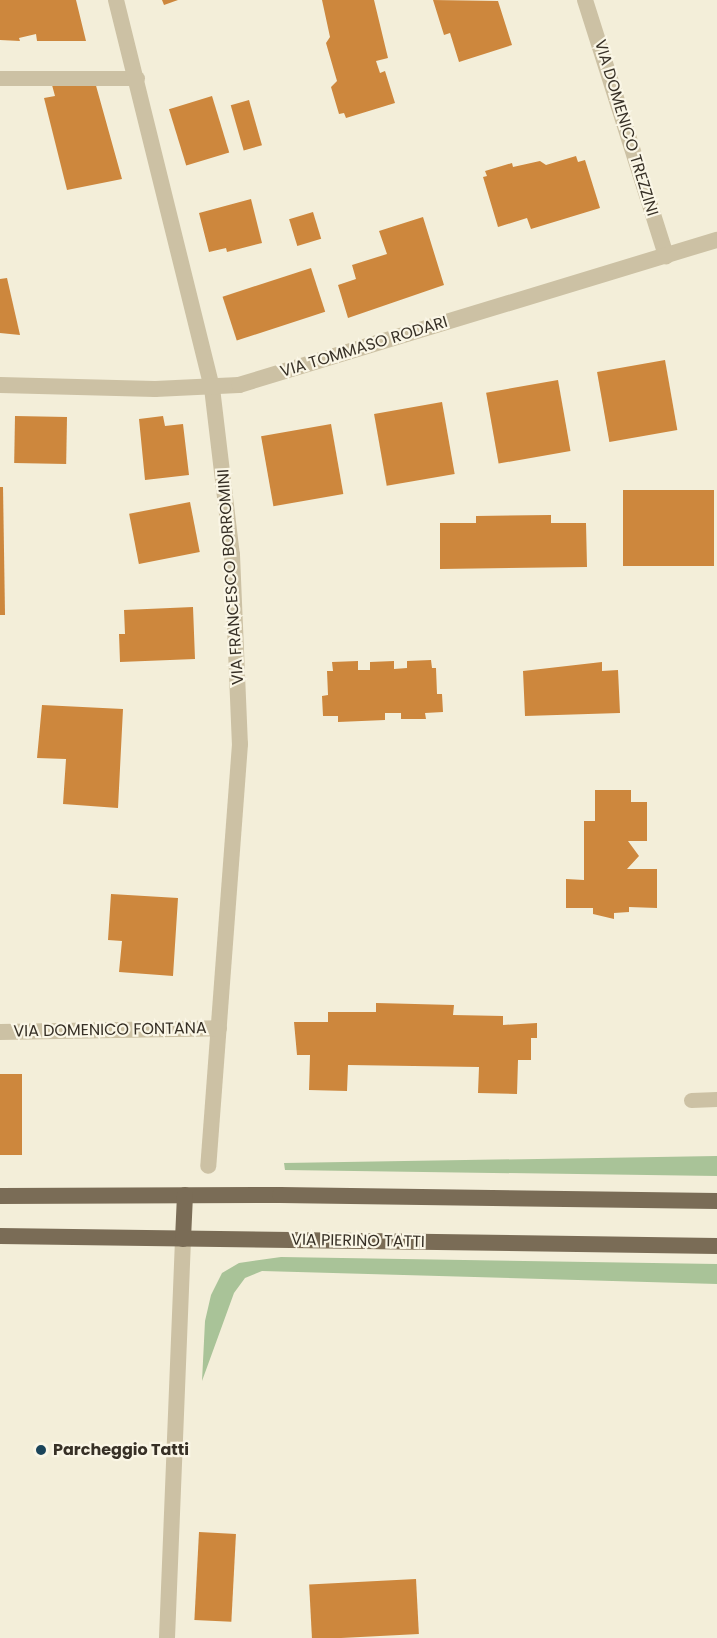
<!DOCTYPE html>
<style>
body{margin:0}
#map{position:relative;width:717px;height:1638px;overflow:hidden;background:#f3eed9;font-family:Poppins,sans-serif}
div>[style]{position:absolute}
[style*='--x']{left:calc(var(--x)*1px);top:calc(var(--y)*1px);width:calc(var(--w)*1px);rotate:calc(var(--a)*1deg)}
.green>*{inset:0;background:#a9c398}
.building>*{inset:0;background:#cd873d;transform-origin:0 0}
.service>*{height:15px;margin:-7.5px;padding:0 7.5px;transform-origin:7.5px;border-radius:7.5px;background:#ccc1a4}
.minor>*{height:16px;margin:-8px;padding:0 8px;transform-origin:8px;border-radius:8px;background:#ccc1a4}
.primary>*{height:16px;margin:-8px;padding:0 8px;transform-origin:8px;border-radius:8px;background:#7a6c56}
.dots>*{width:16px;height:16px;translate:-50% -50%;box-sizing:border-box;border:3px solid #faf6e6;border-radius:50%}
span{translate:-50% -50%;white-space:nowrap;text-align:center;line-height:1.15;-webkit-text-stroke:4.5px #faf6e6;paint-order:stroke}
.street-label{font-size:16px;color:#373026}
.poi-label{font-size:16px;color:#373026;font-weight:700}
.left{translate:0 -50%;text-align:left}
</style>
<div id="map">
<div class="green">
<div style="clip-path:polygon(717px 1156px,717px 1176px,285px 1170px,284px 1163px)"></div>
<div style="clip-path:polygon(281px 1257px,717px 1264px,717px 1284px,262px 1271px,245px 1278px,234px 1293px,202px 1381px,205px 1321px,211px 1295px,222px 1273px,239px 1263px)"></div>
</div>
<div class="building">
<div style="clip-path:polygon(0 0,76px 0,86px 41px,37px 41px,36px 34px,19px 38px,20px 41px,0 40px)"></div>
<div style="clip-path:polygon(162px 0,178px 0,164px 5px)"></div>
<div style="clip-path:polygon(322px 0,374px 0,388px 58px,376px 61px,380px 73px,385px 71px,395px 103px,346px 118px,344px 113px,339px 114px,331px 87px,337px 81px,326px 43px,330px 37px)"></div>
<div style="clip-path:polygon(433px 0,498px 1px,512px 45px,459px 62px,450px 33px,444px 35px)"></div>
<div style="clip-path:polygon(95px 82px,122px 179px,67px 190px,44px 98px,55px 96px,52px 85px)"></div>
<div style="left:212px;top:96px;width:59px;height:45px;rotate:73deg"></div>
<div style="left:249px;top:100px;width:47px;height:19px;rotate:74deg"></div>
<div style="clip-path:polygon(576px 156px,578px 162px,585px 160px,600px 208px,531px 229px,527px 218px,498px 227px,483px 177px,487px 176px,485px 171px,512px 163px,513px 167px,540px 161px,546px 165px)"></div>
<div style="clip-path:polygon(251px 199px,262px 243px,227px 252px,226px 248px,209px 252px,199px 213px)"></div>
<div style="left:313px;top:212px;width:28px;height:25px;rotate:73deg"></div>
<div style="clip-path:polygon(423px 217px,444px 285px,348px 318px,338px 285px,356px 279px,352px 265px,387px 254px,379px 231px)"></div>
<div style="left:311px;top:268px;width:46px;height:93px;rotate:72deg"></div>
<div style="clip-path:polygon(7px 278px,20px 335px,0 333px,0 279px)"></div>
<div style="left:665px;top:360px;width:71px;height:69px;rotate:80deg"></div>
<div style="left:558px;top:380px;width:72px;height:73px;rotate:80deg"></div>
<div style="left:442px;top:402px;width:73px;height:69px;rotate:80deg"></div>
<div style="left:15px;top:416px;width:52px;height:47px;rotate:1deg"></div>
<div style="clip-path:polygon(163px 416px,165px 426px,183px 424px,189px 475px,145px 480px,139px 419px)"></div>
<div style="left:331px;top:424px;width:71px;height:71px;rotate:80deg"></div>
<div style="clip-path:polygon(0 487px,3px 487px,5px 615px,0 615px)"></div>
<div style="left:623px;top:490px;width:91px;height:76px"></div>
<div style="left:190px;top:502px;width:51px;height:62px;rotate:79deg"></div>
<div style="clip-path:polygon(551px 515px,551px 523px,586px 523px,587px 567px,440px 569px,440px 523px,476px 523px,476px 516px)"></div>
<div style="clip-path:polygon(193px 607px,195px 659px,120px 662px,119px 634px,125px 634px,124px 610px)"></div>
<div style="clip-path:polygon(431px 660px,432px 668px,436px 668px,437px 694px,442px 694px,443px 712px,425px 713px,426px 719px,401px 719px,401px 713px,385px 713px,385px 720px,338px 722px,338px 716px,323px 716px,322px 696px,328px 695px,327px 671px,333px 671px,332px 662px,358px 661px,358px 670px,370px 670px,370px 662px,394px 661px,394px 669px,407px 668px,407px 661px)"></div>
<div style="clip-path:polygon(602px 662px,602px 671px,618px 670px,620px 713px,525px 716px,523px 671px)"></div>
<div style="clip-path:polygon(42px 705px,123px 709px,118px 808px,63px 804px,66px 759px,37px 758px)"></div>
<div style="clip-path:polygon(595px 790px,631px 790px,631px 802px,647px 802px,647px 841px,628px 841px,639px 856px,627px 869px,657px 869px,657px 908px,629px 907px,629px 912px,614px 913px,614px 919px,593px 914px,593px 908px,566px 908px,566px 879px,584px 880px,584px 821px,595px 821px)"></div>
<div style="clip-path:polygon(111px 894px,178px 898px,173px 976px,119px 972px,122px 941px,108px 940px)"></div>
<div style="clip-path:polygon(376px 1003px,454px 1005px,453px 1015px,503px 1016px,503px 1025px,537px 1023px,537px 1038px,531px 1038px,531px 1060px,518px 1060px,517px 1094px,478px 1093px,479px 1067px,348px 1065px,347px 1091px,309px 1090px,310px 1055px,297px 1055px,294px 1022px,328px 1022px,328px 1012px,376px 1012px)"></div>
<div style="left:0;top:1074px;width:22px;height:81px"></div>
<div style="left:199px;top:1532px;width:37px;height:88px;rotate:3deg"></div>
<div style="left:416px;top:1579px;width:55px;height:107px;rotate:87deg"></div>
</div>
<div class="service">
<div style="--x:0;--y:78;--w:137;--a:0"></div>
<div style="--x:691;--y:1100;--w:26;--a:-2"></div>
</div>
<div class="minor">
<div style="--x:116;--y:0;--w:400;--a:76.1"></div>
<div style="--x:212;--y:388;--w:168;--a:83.2"></div>
<div style="--x:232;--y:555;--w:189;--a:87.6"></div>
<div style="--x:240;--y:744;--w:423;--a:94.3"></div>
<div style="--x:585;--y:0;--w:269;--a:72.4"></div>
<div style="--x:0;--y:385;--w:155;--a:1.5"></div>
<div style="--x:155;--y:389;--w:84;--a:-2.7"></div>
<div style="--x:239;--y:385;--w:500;--a:-16.9"></div>
<div style="--x:0;--y:1032;--w:219;--a:-1"></div>
<div style="--x:167;--y:1638;--w:399;--a:-87.7"></div>
</div>
<div class="primary">
<div style="--x:0;--y:1196;--w:280;--a:-0.2"></div>
<div style="--x:280;--y:1195;--w:437;--a:0.8"></div>
<div style="--x:0;--y:1236;--w:717;--a:0.8"></div>
<div style="--x:183;--y:1239;--w:44;--a:-87.4"></div>
</div>
<div class="dots">
<div style="left:41px;top:1450px;background:#1a445a"></div>
</div>
<div class="street-label">
<span style="left:626px;top:128px;rotate:73deg">VIA DOMENICO TREZZINI</span>
<span style="left:364px;top:347px;rotate:-17deg">VIA TOMMASO RODARI</span>
<span style="left:231px;top:577px;rotate:-94deg">VIA FRANCESCO BORROMINI</span>
<span style="left:110px;top:1030px;rotate:-1deg">VIA DOMENICO FONTANA</span>
<span style="left:358px;top:1241px;rotate:1deg">VIA PIERINO TATTI</span>
</div>
<div class="poi-label">
<span class="left" style="left:53px;top:1450px">Parcheggio Tatti</span>
</div>
</div>
